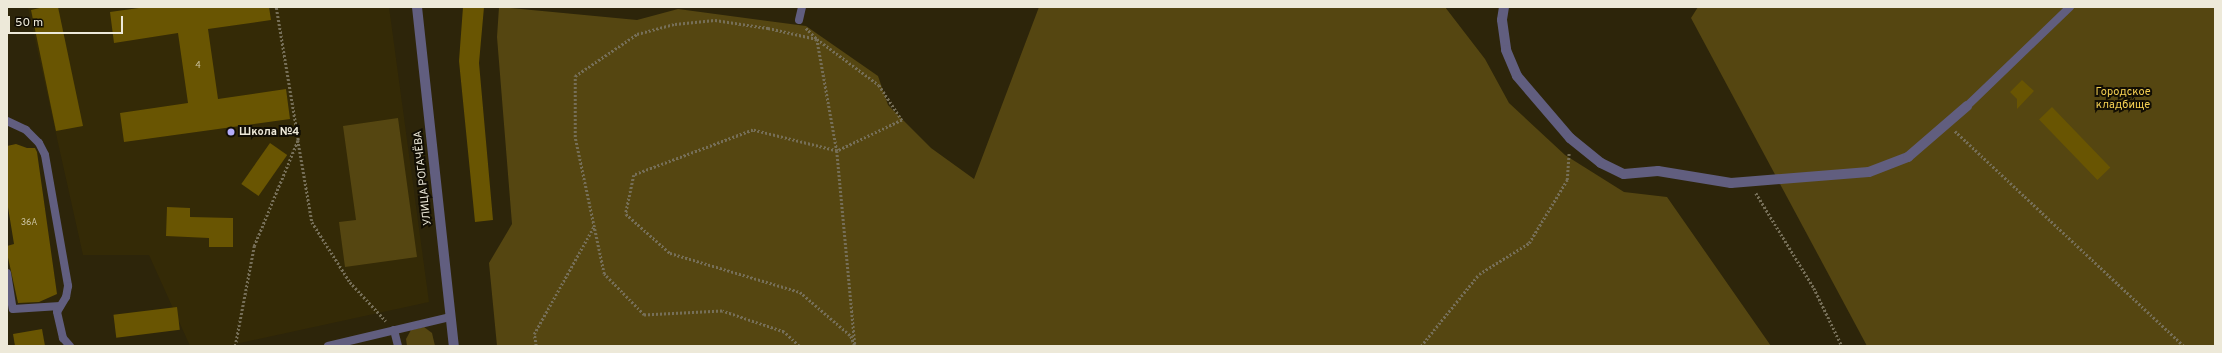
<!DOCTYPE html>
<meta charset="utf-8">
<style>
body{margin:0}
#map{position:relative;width:2222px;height:353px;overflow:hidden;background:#2d250a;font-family:Overpass,sans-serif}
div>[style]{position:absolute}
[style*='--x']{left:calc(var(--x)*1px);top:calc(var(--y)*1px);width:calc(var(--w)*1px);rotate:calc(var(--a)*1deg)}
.built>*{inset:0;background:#342a06}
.green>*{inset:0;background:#554611}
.building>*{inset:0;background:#695502;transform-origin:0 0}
.path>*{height:2.5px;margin-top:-1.25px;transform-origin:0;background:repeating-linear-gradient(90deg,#766f58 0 2px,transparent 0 4px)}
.lane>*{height:8px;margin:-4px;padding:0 4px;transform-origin:4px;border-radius:4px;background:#615e7f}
.street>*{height:10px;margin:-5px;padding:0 5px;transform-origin:5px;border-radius:5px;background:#615e7f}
.dots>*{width:11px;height:11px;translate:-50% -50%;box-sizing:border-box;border:2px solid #120e04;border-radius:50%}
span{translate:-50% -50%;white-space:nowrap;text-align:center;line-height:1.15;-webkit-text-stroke:4px #120e04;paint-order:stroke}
.number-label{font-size:9px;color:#ccc4a3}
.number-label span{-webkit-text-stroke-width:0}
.park-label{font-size:11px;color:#f4cf52}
.poi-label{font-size:11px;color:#ede9d9;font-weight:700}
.left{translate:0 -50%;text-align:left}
.street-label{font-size:11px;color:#ede9d9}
.frame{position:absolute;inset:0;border:8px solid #ede9d9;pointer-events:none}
.scale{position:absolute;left:8px;top:16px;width:115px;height:18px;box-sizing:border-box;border:2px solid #ede9d9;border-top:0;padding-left:5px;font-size:12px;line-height:14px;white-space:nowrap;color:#ede9d9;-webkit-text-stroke:3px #120e04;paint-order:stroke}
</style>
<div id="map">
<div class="built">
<div style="clip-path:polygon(33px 7px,389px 7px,429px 302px,226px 346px,190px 346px,149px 255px,83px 255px,28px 8px)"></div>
</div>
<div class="green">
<div style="clip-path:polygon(499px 7px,637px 20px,678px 9px,806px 26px,878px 76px,888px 105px,931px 148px,974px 179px,1039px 7px,1445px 7px,1485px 59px,1509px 103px,1565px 155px,1624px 192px,1667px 197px,1771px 346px,497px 346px,489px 263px,512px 224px,497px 37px)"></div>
<div style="clip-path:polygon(1698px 7px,2215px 7px,2215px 346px,1867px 346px,1691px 18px)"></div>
<div style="clip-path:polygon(398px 118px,417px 257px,345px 267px,339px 222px,356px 220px,343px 126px)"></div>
<div style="clip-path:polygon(424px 327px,432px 333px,435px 346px,407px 346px,406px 339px,411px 330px)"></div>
</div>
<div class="building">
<div style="clip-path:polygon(44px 7px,58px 7px,83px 126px,56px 131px,31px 10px)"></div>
<div style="clip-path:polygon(146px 7px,269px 7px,271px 20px,208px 29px,218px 99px,286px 89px,290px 119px,124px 142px,120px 113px,188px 103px,178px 33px,114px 43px,110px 12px)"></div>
<div style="clip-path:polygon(463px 7px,484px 7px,479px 63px,493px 220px,475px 222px,459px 61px)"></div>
<div style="clip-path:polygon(2022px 80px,2034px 91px,2017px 109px,2017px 99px,2010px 92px)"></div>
<div style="left:2052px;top:107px;width:84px;height:18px;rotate:46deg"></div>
<div style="left:270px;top:143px;width:21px;height:50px;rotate:35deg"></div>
<div style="clip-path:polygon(16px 144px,27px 148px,35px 148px,37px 152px,57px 294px,39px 302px,18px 303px,7px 253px,7px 246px,14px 244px,7px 201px,7px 146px)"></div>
<div style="clip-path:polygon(167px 207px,190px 208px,190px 217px,233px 218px,233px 247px,209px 247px,209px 238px,166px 236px)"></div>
<div style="left:177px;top:307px;width:23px;height:64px;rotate:83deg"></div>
<div style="clip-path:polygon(42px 329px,45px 346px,15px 346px,13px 334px)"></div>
</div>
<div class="path">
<div style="--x:806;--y:28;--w:16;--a:45"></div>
<div style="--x:817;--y:39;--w:114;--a:79.9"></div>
<div style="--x:837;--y:151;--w:194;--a:84.7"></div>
<div style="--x:1955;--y:131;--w:314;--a:43.2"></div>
<div style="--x:298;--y:140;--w:83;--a:80.3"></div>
<div style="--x:312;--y:222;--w:71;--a:57.7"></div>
<div style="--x:350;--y:282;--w:53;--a:47.3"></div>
<div style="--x:1756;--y:193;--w:111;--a:58.6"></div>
<div style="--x:1814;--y:288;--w:64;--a:64.2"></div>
<div style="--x:235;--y:346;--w:102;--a:-79.2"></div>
<div style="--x:254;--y:246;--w:115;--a:-67.5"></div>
<div style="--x:298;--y:140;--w:135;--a:-99.4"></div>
<div style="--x:536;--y:346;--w:12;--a:-99"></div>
<div style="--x:534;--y:334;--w:124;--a:-60.9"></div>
<div style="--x:799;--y:346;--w:21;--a:-137"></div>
<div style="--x:784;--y:332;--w:65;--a:-161.3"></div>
<div style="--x:722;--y:311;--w:78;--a:177.1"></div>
<div style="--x:644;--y:315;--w:57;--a:-134.3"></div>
<div style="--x:604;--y:274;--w:140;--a:-102"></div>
<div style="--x:575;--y:137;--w:61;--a:-90"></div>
<div style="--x:575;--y:76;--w:75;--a:-34.1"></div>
<div style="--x:637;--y:34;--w:39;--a:-15"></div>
<div style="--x:675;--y:24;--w:40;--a:-5.7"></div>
<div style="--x:715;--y:20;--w:54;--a:8.6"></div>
<div style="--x:768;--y:28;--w:50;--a:12.7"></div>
<div style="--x:817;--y:39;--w:77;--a:36.6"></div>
<div style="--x:879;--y:85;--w:42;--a:56.7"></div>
<div style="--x:902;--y:120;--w:72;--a:154.5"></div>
<div style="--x:837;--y:151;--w:87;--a:-166"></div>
<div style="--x:753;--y:130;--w:127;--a:159.3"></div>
<div style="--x:634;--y:175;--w:40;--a:102"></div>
<div style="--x:626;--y:214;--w:59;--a:41.6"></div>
<div style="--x:670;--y:253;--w:136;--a:16.7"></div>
<div style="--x:800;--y:292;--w:67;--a:40.8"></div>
<div style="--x:851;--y:336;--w:11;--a:68"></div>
<div style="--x:1421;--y:346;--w:92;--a:-51.1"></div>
<div style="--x:1479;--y:274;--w:59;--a:-31.8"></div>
<div style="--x:1529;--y:243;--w:74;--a:-58.9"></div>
<div style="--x:1567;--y:180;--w:28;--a:-86"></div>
</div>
<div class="lane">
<div style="--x:799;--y:20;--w:13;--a:-77"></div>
<div style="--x:1967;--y:106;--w:143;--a:-43.9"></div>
<div style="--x:7;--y:121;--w:21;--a:25"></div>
<div style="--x:26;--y:130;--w:18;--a:45"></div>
<div style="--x:39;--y:143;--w:13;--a:63"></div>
<div style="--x:45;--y:155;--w:133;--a:80"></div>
<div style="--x:68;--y:286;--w:11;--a:100"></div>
<div style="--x:66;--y:297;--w:17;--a:121"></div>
<div style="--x:57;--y:312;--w:27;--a:77"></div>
<div style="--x:63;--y:338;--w:11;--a:49"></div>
<div style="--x:7;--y:273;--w:36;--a:81"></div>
<div style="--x:13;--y:309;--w:47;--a:-3.7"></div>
<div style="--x:394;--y:330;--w:16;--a:76"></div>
<div style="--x:328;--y:346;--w:125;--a:-13.4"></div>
</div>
<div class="street">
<div style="--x:417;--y:7;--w:341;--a:83.8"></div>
<div style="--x:1504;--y:7;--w:13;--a:99"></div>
<div style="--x:1502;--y:20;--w:30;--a:82"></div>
<div style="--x:1506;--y:50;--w:28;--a:67"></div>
<div style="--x:1517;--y:76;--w:82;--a:49.5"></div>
<div style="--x:1570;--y:138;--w:40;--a:39"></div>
<div style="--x:1601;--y:163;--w:25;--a:26"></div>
<div style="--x:1624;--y:174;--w:34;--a:-5"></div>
<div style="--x:1658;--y:171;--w:74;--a:9.3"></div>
<div style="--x:1731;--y:183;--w:138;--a:-4.6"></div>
<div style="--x:1869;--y:172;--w:42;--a:-21"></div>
<div style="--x:1908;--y:157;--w:78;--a:-40.8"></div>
</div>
<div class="dots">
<div style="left:231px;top:132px;background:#b4acf9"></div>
</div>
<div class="number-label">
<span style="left:198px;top:66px">4</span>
<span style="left:29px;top:223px">36А</span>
</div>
<div class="park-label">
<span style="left:2123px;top:99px">Городское<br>кладбище</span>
</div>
<div class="poi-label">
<span class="left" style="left:239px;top:132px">Школа №4</span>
</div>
<div class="street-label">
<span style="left:423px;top:178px;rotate:-96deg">УЛИЦА РОГАЧЁВА</span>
</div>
<div class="frame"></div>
<div class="scale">50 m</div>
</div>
